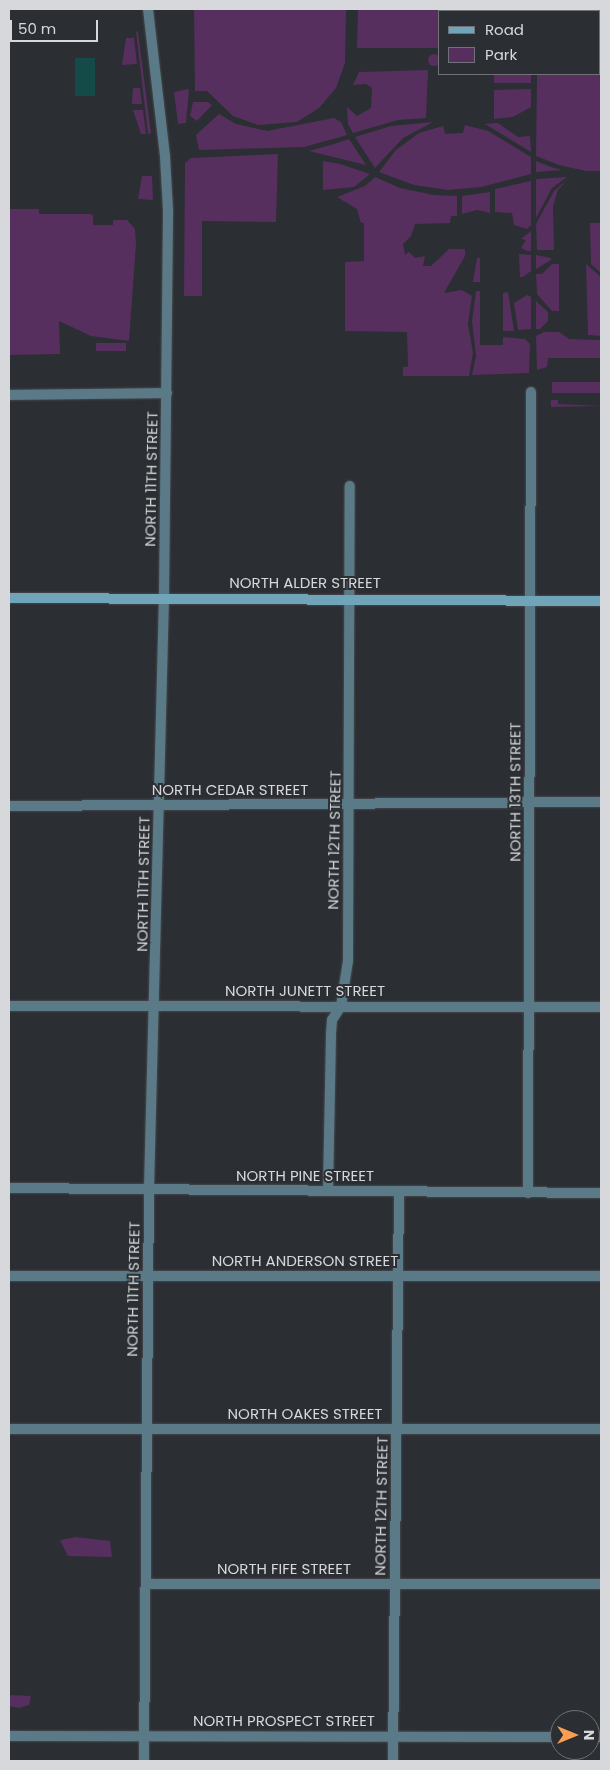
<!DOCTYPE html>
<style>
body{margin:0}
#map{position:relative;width:610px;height:1770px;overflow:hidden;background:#2b2e32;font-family:Poppins,sans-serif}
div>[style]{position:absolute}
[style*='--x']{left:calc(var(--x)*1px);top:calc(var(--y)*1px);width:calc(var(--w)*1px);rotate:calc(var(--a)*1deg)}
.green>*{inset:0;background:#572f5f;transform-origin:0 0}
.round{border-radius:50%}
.water>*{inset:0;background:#144b49;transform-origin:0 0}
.roads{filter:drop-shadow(0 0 1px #46494d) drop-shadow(0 0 1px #46494d)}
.street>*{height:10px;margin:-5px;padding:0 5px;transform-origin:5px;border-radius:5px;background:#5a7a87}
.secondary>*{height:10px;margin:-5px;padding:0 5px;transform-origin:5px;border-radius:5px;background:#70a5b9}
span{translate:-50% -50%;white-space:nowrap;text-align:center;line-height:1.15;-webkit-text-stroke:4px #2b2e32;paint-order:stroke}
.street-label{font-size:15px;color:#d6d8db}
.frame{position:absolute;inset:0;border:10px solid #d6d8db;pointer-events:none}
.legend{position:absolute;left:438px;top:10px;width:162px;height:65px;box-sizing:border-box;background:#2b2e32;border:1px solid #6f7276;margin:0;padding:6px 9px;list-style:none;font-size:15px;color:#d6d8db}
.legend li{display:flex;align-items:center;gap:10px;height:25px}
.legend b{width:25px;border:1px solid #6f7276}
.north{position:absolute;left:550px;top:1710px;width:50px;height:50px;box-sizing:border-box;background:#2b2e32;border:1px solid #6f7276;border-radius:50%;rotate:90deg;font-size:14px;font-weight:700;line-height:20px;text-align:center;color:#d6d8db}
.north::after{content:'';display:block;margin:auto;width:18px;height:22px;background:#fb9e52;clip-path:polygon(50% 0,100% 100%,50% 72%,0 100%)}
.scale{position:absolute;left:10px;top:20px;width:88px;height:22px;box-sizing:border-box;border:2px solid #d6d8db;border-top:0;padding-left:6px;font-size:15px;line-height:18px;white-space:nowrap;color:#d6d8db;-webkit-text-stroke:4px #2b2e32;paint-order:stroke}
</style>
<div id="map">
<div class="green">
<div style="clip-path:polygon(194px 9px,346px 9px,345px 63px,336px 88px,319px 108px,297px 122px,258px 125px,233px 116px,207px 91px,195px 91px)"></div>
<div style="clip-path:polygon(358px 9px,497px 9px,497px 11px,439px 11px,439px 48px,357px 48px)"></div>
<div style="clip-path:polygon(556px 9px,596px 9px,556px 11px)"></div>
<div style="clip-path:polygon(601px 10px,601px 171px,586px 171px,559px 165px,536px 156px,537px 74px,599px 74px)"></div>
<div style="clip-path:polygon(136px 31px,138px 32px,151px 133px,148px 134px)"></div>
<div style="clip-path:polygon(126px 38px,134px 38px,137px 64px,122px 65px)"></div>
<div class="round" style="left:428px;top:54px;width:12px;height:12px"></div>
<div style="clip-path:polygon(428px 70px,426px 118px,398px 120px,353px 133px,348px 124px,347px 107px,357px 116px,371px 108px,372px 88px,366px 84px,353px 85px,359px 72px)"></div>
<div style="left:494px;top:74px;width:37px;height:9px"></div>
<div style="clip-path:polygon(133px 88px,140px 88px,142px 104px,132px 104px)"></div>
<div style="clip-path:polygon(189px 89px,186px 123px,178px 124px,174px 92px)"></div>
<div style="clip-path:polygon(531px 89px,531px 107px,513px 117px,494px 119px,494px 90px)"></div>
<div style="clip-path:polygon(193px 102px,208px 102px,212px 105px,197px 121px,190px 116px)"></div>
<div style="clip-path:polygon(133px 110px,143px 110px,146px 134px,141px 134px)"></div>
<div style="clip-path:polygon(219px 114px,236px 124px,267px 131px,334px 118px,341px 122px,347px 135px,304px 147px,199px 150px,196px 135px)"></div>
<div style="clip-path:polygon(433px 122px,403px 138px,375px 168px,355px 137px,391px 126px)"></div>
<div style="clip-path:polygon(498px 123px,518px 137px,530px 136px,531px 152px,485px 124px)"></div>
<div style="clip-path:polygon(465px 125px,488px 131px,531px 157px,531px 174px,481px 187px,448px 190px,414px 185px,379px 172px,396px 150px,419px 133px,443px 126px,445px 134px,463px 133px)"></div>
<div style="clip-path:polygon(349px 139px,366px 165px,309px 151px,334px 144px)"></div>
<div style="clip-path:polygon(278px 154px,276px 222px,202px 221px,202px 296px,184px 296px,185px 163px,191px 158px)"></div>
<div style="clip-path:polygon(323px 161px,340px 164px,370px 174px,354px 187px,323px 190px)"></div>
<div style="clip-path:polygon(536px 161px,551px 167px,562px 170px,536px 172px)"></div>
<div style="clip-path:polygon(142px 176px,152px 176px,153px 200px,138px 199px)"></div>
<div style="clip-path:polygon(375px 177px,400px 188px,434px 195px,457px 196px,457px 216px,451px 216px,450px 223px,415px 224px,411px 236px,403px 244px,405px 255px,409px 252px,415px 258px,425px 256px,423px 266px,431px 266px,449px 249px,465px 249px,465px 256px,444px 293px,462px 290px,472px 296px,468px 324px,473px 353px,469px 376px,403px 376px,403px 367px,408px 367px,407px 332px,345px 331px,345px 262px,364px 261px,364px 223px,361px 223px,357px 209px,337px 197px,365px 186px)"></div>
<div style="clip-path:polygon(567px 177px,552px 188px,536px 218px,536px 179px)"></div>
<div style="clip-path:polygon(567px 180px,558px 190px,553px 206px,554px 250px,537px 250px,536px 224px,554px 191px)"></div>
<div style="clip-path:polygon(531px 181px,531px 225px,527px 229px,514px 225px,512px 213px,495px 212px,495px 189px)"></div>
<div style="clip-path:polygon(490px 192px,490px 213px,477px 210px,462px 214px,462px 196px)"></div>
<div style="clip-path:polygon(9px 209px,39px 209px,39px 214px,90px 214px,93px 215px,93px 225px,113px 225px,113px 220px,127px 220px,135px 229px,136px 244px,129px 341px,91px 336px,59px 321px,60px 354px,9px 355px)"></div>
<div style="clip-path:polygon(590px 223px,601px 223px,601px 273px,591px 264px)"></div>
<div style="clip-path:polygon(531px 231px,531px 251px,527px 251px,521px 248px,526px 240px,521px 239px)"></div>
<div style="clip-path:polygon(519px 254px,531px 255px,531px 271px,523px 277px,520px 277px)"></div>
<div style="clip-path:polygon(536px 255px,551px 258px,551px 260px,536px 269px)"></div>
<div style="clip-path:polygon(477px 258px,480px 258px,480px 282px,473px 282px)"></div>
<div style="clip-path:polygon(552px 264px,559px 264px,559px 311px,552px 311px,537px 294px,536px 274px,542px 274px)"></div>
<div style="clip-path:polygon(586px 264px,601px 277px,601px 336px,588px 335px)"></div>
<div style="clip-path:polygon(476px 291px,480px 291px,480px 345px,503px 345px,503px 337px,525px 339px,530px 344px,529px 373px,472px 375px,476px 356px,472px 321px)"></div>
<div style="clip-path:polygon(508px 292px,514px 331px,503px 331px,503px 293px)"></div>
<div style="clip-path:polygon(527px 295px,531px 297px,531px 329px,518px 330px,514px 303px)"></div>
<div style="clip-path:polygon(536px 301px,548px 312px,548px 321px,540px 329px,536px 329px)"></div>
<div style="clip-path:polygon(544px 332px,559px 332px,569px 339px,601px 340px,601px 358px,548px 358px,547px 367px,537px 370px,536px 336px)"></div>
<div style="left:126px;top:343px;width:8px;height:30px;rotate:90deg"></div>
<div style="left:552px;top:382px;width:49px;height:11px"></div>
<div style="clip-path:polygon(551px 400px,558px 400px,558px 404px,601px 406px,551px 407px)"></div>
<div style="clip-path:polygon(76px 1537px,110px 1541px,112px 1557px,68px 1556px,60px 1540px)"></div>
<div style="clip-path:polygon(9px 1695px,31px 1696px,29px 1705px,19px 1708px,9px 1706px)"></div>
</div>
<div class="water">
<div style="left:75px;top:58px;width:20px;height:38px"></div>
</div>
<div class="roads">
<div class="street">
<div style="--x:9;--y:395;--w:158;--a:-0.7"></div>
<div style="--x:9;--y:806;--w:592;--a:-0.39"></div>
<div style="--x:9;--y:1006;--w:592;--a:0.1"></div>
<div style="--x:9;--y:1188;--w:592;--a:0.48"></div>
<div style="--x:328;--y:1191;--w:157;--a:-88.9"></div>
<div style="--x:331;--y:1034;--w:14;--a:-86"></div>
<div style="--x:332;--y:1020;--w:17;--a:-57"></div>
<div style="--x:341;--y:1006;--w:46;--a:-81.2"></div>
<div style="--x:348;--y:961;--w:475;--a:-89.8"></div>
<div style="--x:528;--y:1193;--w:801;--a:-89.79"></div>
<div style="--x:9;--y:1276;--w:592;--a:0"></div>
<div style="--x:9;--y:1429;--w:592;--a:0"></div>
<div style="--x:146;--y:1584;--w:455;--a:0"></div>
<div style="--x:9;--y:1736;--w:551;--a:0.1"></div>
<div style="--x:590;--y:1737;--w:11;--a:0"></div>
<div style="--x:144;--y:1761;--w:572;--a:-89.5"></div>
<div style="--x:149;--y:1189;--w:591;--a:-88.55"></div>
<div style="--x:164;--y:598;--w:388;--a:-89.4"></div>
<div style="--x:168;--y:210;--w:54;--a:-93.2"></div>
<div style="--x:165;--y:156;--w:148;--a:-96.6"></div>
<div style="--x:393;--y:1761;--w:569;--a:-89.4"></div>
</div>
<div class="secondary">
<div style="--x:9;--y:598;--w:592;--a:0.29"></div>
</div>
</div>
<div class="street-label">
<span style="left:151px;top:479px;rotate:-89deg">NORTH 11TH STREET</span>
<span style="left:305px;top:583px">NORTH ALDER STREET</span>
<span style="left:230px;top:790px">NORTH CEDAR STREET</span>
<span style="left:515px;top:792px;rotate:-90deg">NORTH 13TH STREET</span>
<span style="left:334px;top:840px;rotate:-89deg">NORTH 12TH STREET</span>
<span style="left:143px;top:884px;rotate:-89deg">NORTH 11TH STREET</span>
<span style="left:305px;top:991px">NORTH JUNETT STREET</span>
<span style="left:305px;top:1176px">NORTH PINE STREET</span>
<span style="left:305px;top:1261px">NORTH ANDERSON STREET</span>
<span style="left:133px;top:1289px;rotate:-89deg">NORTH 11TH STREET</span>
<span style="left:305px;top:1414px">NORTH OAKES STREET</span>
<span style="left:381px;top:1506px;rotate:-89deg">NORTH 12TH STREET</span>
<span style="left:284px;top:1569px">NORTH FIFE STREET</span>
<span style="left:284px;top:1721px">NORTH PROSPECT STREET</span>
</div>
<div class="frame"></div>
<ul class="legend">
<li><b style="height:6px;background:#70a5b9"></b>Road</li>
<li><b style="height:14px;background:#572f5f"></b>Park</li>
</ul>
<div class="north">N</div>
<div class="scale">50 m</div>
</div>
